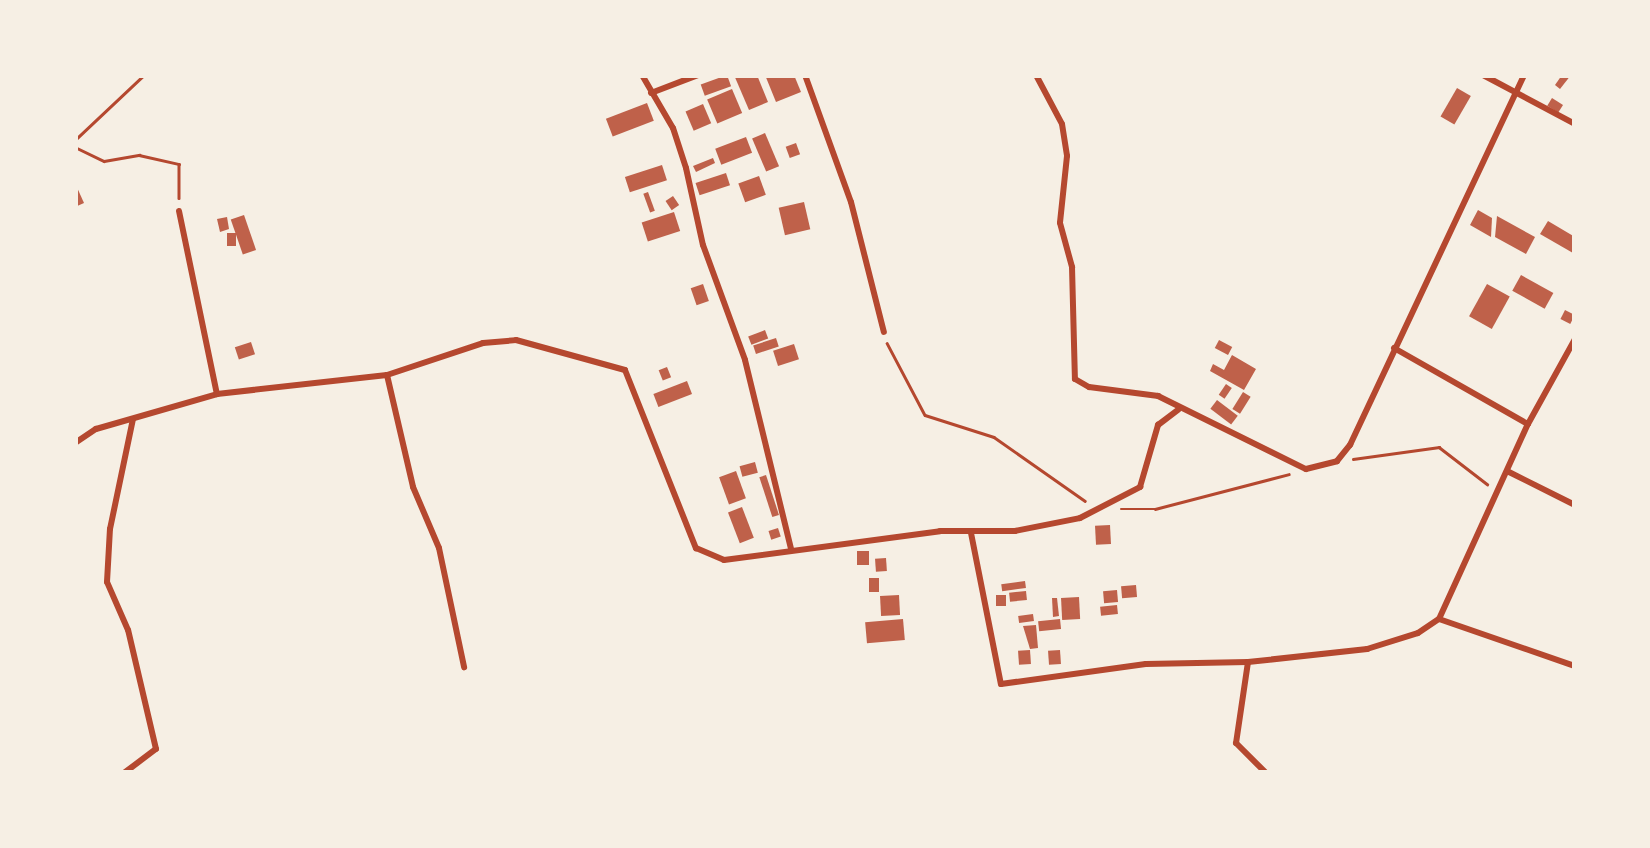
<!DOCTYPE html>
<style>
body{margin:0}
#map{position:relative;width:1650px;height:848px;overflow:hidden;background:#f6efe4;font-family:Bitter,serif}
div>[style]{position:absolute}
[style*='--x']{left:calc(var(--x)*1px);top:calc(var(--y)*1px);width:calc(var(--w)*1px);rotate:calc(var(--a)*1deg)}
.building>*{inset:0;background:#bf614a;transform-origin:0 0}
.path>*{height:2.5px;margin:-1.25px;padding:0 1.25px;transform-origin:1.25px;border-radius:1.25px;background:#b5482f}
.minor>*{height:6px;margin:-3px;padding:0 3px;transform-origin:3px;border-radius:3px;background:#b5482f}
span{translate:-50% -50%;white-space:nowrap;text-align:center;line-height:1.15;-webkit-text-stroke:10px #f6efe4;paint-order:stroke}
.frame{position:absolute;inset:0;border:78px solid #f6efe4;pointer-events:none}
</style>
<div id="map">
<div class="building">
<div style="left:727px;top:75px;width:12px;height:28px;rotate:70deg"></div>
<div style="clip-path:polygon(734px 75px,757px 75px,768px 102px,749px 110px)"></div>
<div style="clip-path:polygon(765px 75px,794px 75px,801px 92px,776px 102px)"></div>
<div style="clip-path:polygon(1562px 75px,1571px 75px,1560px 89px,1555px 85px)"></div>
<div style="left:1457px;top:88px;width:16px;height:33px;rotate:30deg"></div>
<div style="left:732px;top:89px;width:26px;height:27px;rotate:67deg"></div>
<div style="left:1552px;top:98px;width:13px;height:9px;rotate:32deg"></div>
<div style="left:647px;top:103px;width:19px;height:44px;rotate:69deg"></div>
<div style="left:703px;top:104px;width:21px;height:19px;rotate:67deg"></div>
<div style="left:765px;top:133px;width:36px;height:14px;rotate:67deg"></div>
<div style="left:746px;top:137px;width:17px;height:33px;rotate:69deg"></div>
<div style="left:796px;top:143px;width:12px;height:11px;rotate:70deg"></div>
<div style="clip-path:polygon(713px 158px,715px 163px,696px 172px,693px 166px)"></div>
<div style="left:662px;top:165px;width:16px;height:39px;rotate:72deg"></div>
<div style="left:726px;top:173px;width:13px;height:32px;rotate:72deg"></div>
<div style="left:759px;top:176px;width:20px;height:22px;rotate:70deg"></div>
<div style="clip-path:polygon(75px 183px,84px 203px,75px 207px)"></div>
<div style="left:648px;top:192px;width:20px;height:5px;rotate:70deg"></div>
<div style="left:673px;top:196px;width:11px;height:9px;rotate:56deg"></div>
<div style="left:804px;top:202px;width:28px;height:26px;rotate:77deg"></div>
<div style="clip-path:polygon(1478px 210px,1492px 218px,1491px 237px,1470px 225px)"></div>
<div style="left:674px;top:212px;width:20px;height:34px;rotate:72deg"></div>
<div style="left:244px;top:215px;width:37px;height:14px;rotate:71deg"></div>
<div style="clip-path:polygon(1497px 216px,1535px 237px,1526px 254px,1495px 237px)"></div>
<div style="clip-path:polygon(227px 217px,229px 229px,220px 232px,217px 219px)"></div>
<div style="clip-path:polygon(1548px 221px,1575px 237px,1573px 253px,1540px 234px)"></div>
<div style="left:227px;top:233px;width:9px;height:13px"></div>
<div style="left:1521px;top:275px;width:37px;height:18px;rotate:29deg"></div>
<div style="left:703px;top:284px;width:18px;height:13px;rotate:71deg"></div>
<div style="left:1487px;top:284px;width:26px;height:37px;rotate:29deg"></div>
<div style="left:1565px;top:310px;width:11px;height:10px;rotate:27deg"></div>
<div style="left:765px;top:330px;width:9px;height:18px;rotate:69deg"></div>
<div style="left:776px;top:338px;width:9px;height:24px;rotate:72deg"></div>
<div style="left:1219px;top:340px;width:15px;height:9px;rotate:28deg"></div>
<div style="left:251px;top:342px;width:13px;height:17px;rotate:72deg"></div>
<div style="left:794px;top:344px;width:16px;height:22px;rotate:72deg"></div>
<div style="clip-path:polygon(1232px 355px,1256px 369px,1244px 390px,1210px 371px,1213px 364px,1224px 370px)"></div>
<div style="left:667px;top:367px;width:11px;height:9px;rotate:68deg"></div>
<div style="left:687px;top:381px;width:14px;height:36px;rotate:69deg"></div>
<div style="left:1226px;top:384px;width:7px;height:13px;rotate:34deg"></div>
<div style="left:1243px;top:392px;width:9px;height:20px;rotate:32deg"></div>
<div style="left:1217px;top:400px;width:26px;height:11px;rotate:37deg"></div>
<div style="left:755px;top:462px;width:11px;height:16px;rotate:75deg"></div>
<div style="left:736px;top:471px;width:29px;height:18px;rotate:70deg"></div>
<div style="left:766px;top:475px;width:42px;height:7px;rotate:72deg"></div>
<div style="left:742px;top:507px;width:33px;height:15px;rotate:69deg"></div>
<div style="left:1110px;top:525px;width:19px;height:15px;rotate:87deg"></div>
<div style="left:778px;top:528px;width:9px;height:10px;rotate:72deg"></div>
<div style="left:869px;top:551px;width:14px;height:12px;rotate:90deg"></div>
<div style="left:886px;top:558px;width:13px;height:11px;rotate:86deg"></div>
<div style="left:869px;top:578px;width:10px;height:14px"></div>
<div style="left:1025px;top:581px;width:7px;height:24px;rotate:82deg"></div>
<div style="left:1136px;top:585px;width:12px;height:15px;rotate:85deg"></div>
<div style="left:1117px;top:590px;width:12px;height:14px;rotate:85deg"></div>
<div style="left:1026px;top:591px;width:9px;height:17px;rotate:84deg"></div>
<div style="left:899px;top:595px;width:20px;height:19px;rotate:87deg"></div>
<div style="left:996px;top:595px;width:10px;height:11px"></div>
<div style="left:1079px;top:597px;width:22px;height:18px;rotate:87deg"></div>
<div style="clip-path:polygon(1052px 598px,1057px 598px,1059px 616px,1053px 617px)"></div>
<div style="left:1117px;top:605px;width:9px;height:17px;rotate:84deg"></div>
<div style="left:1033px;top:614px;width:7px;height:15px;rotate:82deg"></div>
<div style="left:903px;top:619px;width:21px;height:38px;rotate:85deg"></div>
<div style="left:1060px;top:619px;width:10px;height:22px;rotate:84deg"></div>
<div style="clip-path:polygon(1036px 625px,1038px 648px,1030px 649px,1023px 626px)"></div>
<div style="left:1030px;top:650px;width:14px;height:12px;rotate:86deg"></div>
<div style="left:1060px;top:650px;width:14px;height:12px;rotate:86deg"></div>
</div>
<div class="path">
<div style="--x:75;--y:140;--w:95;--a:-43.3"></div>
<div style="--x:75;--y:147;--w:32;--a:26"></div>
<div style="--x:104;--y:161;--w:36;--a:-10"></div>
<div style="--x:139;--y:155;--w:41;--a:12.7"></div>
<div style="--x:179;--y:164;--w:34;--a:90"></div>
<div style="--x:887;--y:343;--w:81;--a:62.2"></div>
<div style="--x:925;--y:415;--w:72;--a:17.7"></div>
<div style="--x:994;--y:437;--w:111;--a:35.1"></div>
<div style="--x:1353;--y:459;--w:87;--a:-7.9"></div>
<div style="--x:1439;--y:447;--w:61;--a:37.6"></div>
<div style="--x:1121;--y:509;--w:34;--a:0"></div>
<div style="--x:1155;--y:509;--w:138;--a:-14.6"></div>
</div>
<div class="minor">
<div style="--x:642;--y:75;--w:61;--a:59.7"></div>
<div style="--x:673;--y:128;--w:42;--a:72"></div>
<div style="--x:686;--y:168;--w:79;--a:77.6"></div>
<div style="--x:703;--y:245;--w:122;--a:69.9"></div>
<div style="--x:745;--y:360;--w:194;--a:76.3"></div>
<div style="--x:805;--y:75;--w:135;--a:70.1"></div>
<div style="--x:851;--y:202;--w:134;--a:75.8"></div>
<div style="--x:1036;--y:75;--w:55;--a:62"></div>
<div style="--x:1062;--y:124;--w:32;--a:81"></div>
<div style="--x:1067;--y:156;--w:67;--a:96"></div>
<div style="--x:1060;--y:223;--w:46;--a:74.7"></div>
<div style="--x:1072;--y:267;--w:112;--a:88.5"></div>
<div style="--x:1075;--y:379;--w:16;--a:30"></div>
<div style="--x:1089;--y:387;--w:70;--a:7.4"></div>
<div style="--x:1158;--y:396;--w:165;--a:26.3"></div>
<div style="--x:1306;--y:469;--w:32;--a:-14"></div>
<div style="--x:1337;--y:461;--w:21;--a:-51"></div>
<div style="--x:1350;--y:445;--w:409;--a:-64.8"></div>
<div style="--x:1483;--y:75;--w:104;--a:28"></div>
<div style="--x:651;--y:93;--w:50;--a:-21"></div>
<div style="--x:179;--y:211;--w:187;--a:78.3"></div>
<div style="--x:1394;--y:348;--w:154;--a:29.6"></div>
<div style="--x:387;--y:375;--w:115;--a:76.9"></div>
<div style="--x:413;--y:487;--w:66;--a:66.9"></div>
<div style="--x:439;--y:548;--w:122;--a:78.1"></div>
<div style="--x:75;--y:443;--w:25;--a:-34"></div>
<div style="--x:96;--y:429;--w:126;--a:-16.1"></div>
<div style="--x:217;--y:394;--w:171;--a:-6.4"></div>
<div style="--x:387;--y:375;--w:101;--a:-18.4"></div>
<div style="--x:483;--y:343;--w:33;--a:-5"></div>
<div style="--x:516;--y:340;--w:113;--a:15.4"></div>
<div style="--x:625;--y:370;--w:192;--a:68.3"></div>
<div style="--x:696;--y:548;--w:30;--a:23"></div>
<div style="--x:724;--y:560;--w:218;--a:-7.6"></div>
<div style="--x:940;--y:531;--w:75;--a:0"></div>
<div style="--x:1015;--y:531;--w:66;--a:-11.3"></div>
<div style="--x:1080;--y:518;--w:68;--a:-27.3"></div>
<div style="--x:1140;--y:487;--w:65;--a:-73.8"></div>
<div style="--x:1158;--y:425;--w:25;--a:-37"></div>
<div style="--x:1507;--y:471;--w:76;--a:26.6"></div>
<div style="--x:971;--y:533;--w:154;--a:78.8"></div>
<div style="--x:1001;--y:684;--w:146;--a:-7.9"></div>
<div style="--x:1146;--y:664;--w:102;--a:-1.1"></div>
<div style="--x:1248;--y:662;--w:120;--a:-6.2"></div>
<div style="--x:1367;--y:649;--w:53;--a:-17.4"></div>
<div style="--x:1418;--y:633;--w:25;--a:-34"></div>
<div style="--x:1439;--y:619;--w:214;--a:-65.5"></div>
<div style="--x:1528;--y:424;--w:97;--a:-61.1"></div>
<div style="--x:1439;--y:619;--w:144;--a:19.1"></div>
<div style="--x:1248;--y:662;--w:82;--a:98.4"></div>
<div style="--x:1236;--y:743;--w:42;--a:45"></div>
<div style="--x:124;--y:773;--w:40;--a:-37"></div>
<div style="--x:156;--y:749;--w:122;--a:-103.2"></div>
<div style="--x:128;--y:630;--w:52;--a:-113.6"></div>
<div style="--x:107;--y:582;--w:53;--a:-86.8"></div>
<div style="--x:110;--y:529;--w:112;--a:-78.2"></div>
</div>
<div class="frame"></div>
</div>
